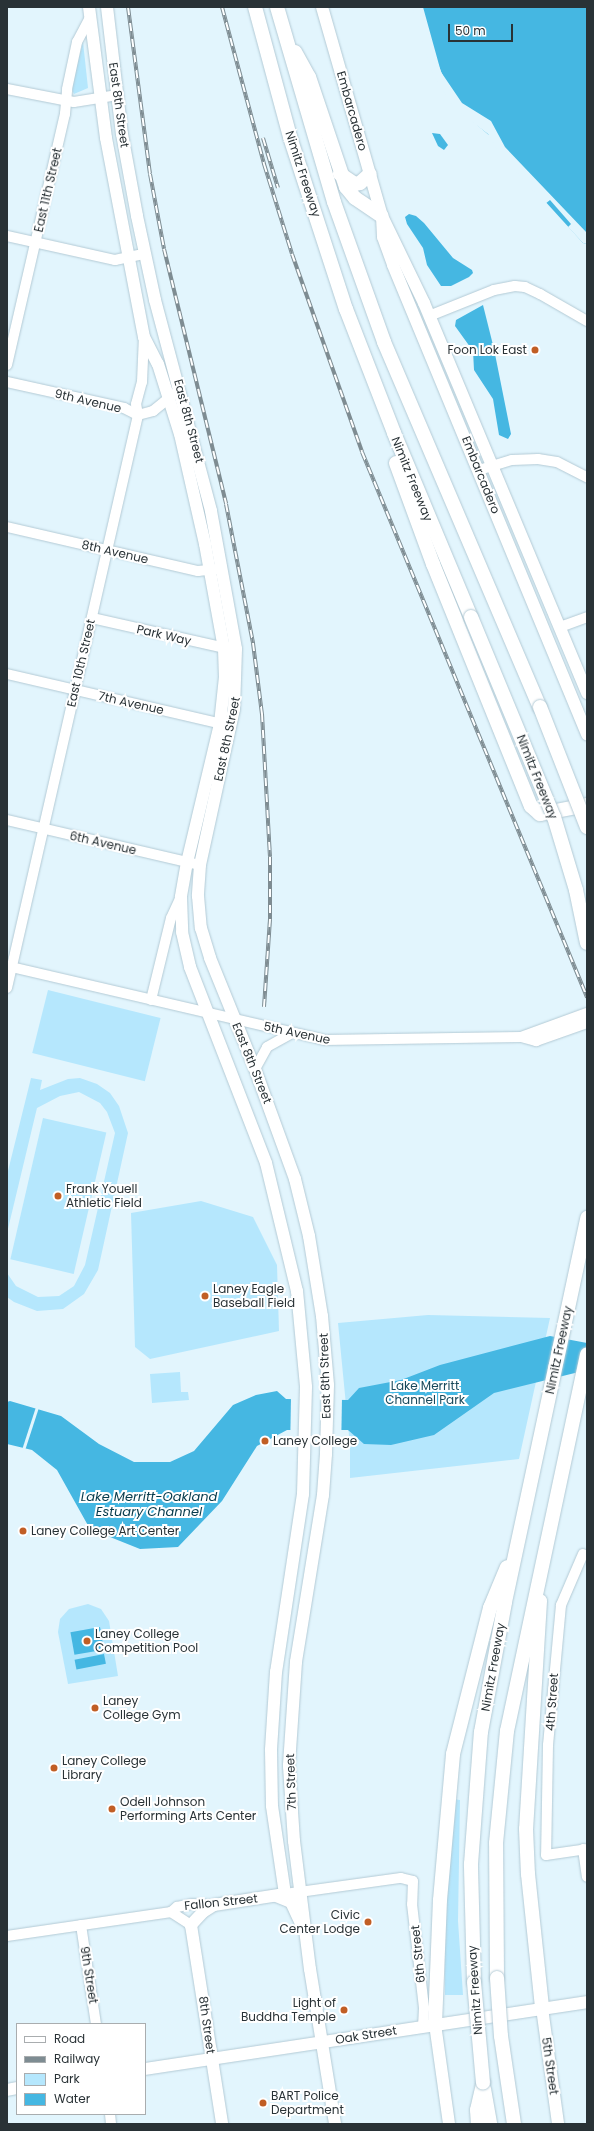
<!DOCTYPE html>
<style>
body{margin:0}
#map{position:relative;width:594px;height:2131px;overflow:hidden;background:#e2f5fd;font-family:Poppins,sans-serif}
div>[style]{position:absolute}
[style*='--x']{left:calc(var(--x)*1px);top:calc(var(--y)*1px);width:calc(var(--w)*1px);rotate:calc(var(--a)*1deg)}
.green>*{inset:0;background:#b5e7fd;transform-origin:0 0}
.water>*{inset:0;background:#45b7e2;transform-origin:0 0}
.pier>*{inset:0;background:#e2f5fd;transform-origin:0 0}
.roads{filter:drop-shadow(0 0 1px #b3cad5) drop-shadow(0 0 1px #b3cad5)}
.minor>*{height:10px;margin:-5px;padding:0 5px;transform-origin:5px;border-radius:5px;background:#fff}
.major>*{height:12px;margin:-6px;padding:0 6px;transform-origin:6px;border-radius:6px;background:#fff}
.highway>*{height:14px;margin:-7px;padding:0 7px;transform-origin:7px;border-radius:7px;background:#fff}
.rail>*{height:4px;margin-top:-2px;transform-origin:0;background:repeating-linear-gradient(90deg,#fff 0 8px,#7e8c92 0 16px);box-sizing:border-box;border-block:1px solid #7e8c92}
.bridges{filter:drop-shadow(0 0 1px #b3cad5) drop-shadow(0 0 1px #b3cad5)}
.highway-bridge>*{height:14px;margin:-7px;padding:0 7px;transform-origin:7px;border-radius:7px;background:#fff}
.dots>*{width:11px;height:11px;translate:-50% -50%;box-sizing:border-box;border:2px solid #fff;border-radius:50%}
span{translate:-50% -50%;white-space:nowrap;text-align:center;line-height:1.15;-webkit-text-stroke:4px #fff;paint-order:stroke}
.street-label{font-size:12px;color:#293236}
.poi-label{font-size:12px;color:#293236}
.right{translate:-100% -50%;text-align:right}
.left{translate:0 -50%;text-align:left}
.park-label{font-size:12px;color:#19495b}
.water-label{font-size:13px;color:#073b4c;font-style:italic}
.frame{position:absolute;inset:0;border:8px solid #293236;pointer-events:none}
.legend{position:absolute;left:16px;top:2023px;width:130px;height:92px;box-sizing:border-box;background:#fff;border:1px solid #a9adaf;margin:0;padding:5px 7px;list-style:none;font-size:12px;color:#293236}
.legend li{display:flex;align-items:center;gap:8px;height:20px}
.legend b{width:20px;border:1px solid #a9adaf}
.scale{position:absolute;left:448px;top:24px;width:65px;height:18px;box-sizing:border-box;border:2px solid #293236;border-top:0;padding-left:5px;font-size:12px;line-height:14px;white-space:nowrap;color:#293236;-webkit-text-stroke:3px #fff;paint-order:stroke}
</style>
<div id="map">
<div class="green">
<div style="clip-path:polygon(83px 42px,88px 88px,74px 94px,71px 88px)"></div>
<div style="left:48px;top:990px;width:116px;height:65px;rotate:14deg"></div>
<div style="clip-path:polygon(31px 1078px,42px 1080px,40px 1090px,68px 1079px,80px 1078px,97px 1084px,110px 1093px,119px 1106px,128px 1133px,98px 1270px,84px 1294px,63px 1309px,37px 1311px,14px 1302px,7px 1297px,7px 1273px,16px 1286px,38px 1297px,59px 1296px,74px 1286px,85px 1265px,115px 1133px,107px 1112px,100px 1103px,79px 1092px,60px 1096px,37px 1108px,7px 1233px,7px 1175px)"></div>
<div style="left:43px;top:1118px;width:65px;height:145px;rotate:13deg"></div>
<div style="clip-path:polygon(201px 1201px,253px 1217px,277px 1265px,279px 1331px,150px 1359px,135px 1347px,131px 1213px)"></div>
<div style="clip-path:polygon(428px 1315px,550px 1318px,519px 1459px,350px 1478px,350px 1446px,338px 1323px)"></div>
<div style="clip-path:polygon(180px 1372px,181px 1392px,188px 1392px,189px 1400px,152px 1403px,150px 1374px)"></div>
<div style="clip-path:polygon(88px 1604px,101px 1609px,109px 1621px,118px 1676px,68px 1684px,58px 1632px,60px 1619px,69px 1609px)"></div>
<div style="clip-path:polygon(453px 1799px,460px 1800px,458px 1921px,463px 1995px,445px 1995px,444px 1917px)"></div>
</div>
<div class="water">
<div style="clip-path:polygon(414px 7px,587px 7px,587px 244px,583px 243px,502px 154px,490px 136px,456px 107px)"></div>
<div style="clip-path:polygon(432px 133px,440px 134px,448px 145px,444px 150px,438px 146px)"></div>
<div style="clip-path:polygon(409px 214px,416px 216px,424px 223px,453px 258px,472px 270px,473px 273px,469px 277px,451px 286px,441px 286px,427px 265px,423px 248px,407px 224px,405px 217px)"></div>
<div style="clip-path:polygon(483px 305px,494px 349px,511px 434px,508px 439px,499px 435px,493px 399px,474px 370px,473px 351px,455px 326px,456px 320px)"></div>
<div style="clip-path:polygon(550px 1336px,587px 1343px,587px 1370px,494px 1393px,434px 1435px,391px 1445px,364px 1444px,348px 1430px,287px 1430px,257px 1446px,222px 1501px,178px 1547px,140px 1549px,90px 1529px,57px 1470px,32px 1450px,7px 1444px,7px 1402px,10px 1401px,61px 1416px,99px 1444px,134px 1462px,170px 1462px,194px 1451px,233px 1405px,256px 1395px,277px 1391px,286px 1399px,348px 1400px,359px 1388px,401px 1380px,440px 1365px)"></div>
<div style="left:100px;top:1627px;width:23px;height:30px;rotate:80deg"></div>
<div style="left:104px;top:1654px;width:10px;height:30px;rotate:79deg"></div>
</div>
<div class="pier">
<div style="clip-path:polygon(412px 7px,423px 7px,441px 72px,462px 103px,491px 121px,505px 147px,587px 233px,587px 244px,583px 243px,568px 227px,571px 224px,550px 200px,545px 204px,498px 151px,488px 134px,454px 108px,433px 74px)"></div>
<div style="left:291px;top:1397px;width:51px;height:35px;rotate:1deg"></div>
<div style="left:36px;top:1407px;width:3px;height:45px;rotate:18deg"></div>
</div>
<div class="roads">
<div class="minor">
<div style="--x:7;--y:89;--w:68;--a:11"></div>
<div style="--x:74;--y:102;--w:44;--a:-9.2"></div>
<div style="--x:7;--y:236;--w:111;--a:12.5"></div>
<div style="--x:115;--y:260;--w:30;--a:-12"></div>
<div style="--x:429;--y:316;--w:70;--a:-21.8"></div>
<div style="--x:494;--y:290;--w:21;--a:-11"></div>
<div style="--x:515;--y:286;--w:10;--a:6"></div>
<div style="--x:525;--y:287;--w:17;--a:25"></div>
<div style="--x:540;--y:294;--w:54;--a:29.9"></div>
<div style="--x:7;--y:365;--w:258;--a:-77"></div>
<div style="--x:65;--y:114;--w:25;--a:-85"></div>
<div style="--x:67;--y:89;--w:48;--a:-78"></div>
<div style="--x:77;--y:42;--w:27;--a:-62"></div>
<div style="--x:7;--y:382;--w:120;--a:12.5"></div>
<div style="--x:124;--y:408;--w:16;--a:27"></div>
<div style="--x:138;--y:415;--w:16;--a:-15"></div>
<div style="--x:153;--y:411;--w:27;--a:-39"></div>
<div style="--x:479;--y:470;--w:34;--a:-17"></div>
<div style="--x:512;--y:460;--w:26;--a:-2"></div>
<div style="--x:538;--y:459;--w:19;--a:9"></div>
<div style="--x:557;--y:462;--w:34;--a:27"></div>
<div style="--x:7;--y:527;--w:196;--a:13"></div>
<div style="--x:198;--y:571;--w:18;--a:-6"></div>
<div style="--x:92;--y:618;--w:141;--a:12.7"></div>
<div style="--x:560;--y:627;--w:29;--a:-20"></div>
<div style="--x:7;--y:674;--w:226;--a:13.1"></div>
<div style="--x:7;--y:820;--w:198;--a:13.1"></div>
<div style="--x:7;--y:966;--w:326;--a:13.1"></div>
<div style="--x:324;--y:1040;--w:197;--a:-0.9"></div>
<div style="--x:521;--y:1037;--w:16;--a:15"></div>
<div style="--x:536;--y:1041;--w:54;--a:-19.4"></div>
<div style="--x:7;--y:988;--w:588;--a:-77.12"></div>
<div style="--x:138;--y:415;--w:11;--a:-100"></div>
<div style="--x:136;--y:404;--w:23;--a:-75"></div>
<div style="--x:142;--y:382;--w:45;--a:-87.5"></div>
<div style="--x:151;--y:1000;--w:84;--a:-76.3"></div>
<div style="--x:171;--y:918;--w:23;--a:-65"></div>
<div style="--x:521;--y:1037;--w:70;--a:-20"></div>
<div style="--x:255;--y:1069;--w:25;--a:-61"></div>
<div style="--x:267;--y:1047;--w:29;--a:-29"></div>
<div style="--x:583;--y:1554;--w:56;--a:113.3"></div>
<div style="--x:561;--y:1605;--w:141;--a:95.3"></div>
<div style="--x:548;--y:1745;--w:110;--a:91"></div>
<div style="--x:546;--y:1855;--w:41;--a:-8.3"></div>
<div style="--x:583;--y:1849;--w:28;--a:82"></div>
<div style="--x:285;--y:1894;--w:117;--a:-7.9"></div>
<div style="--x:401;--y:1878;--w:12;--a:14"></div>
<div style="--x:413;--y:1881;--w:23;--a:92"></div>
<div style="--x:412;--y:1904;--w:105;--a:83.4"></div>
<div style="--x:424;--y:2008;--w:18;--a:93"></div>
<div style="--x:171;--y:1912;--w:24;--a:33"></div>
<div style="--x:81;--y:1925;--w:100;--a:81.4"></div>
<div style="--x:7;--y:1936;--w:166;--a:-8.3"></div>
<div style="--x:171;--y:1912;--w:8;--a:-40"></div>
<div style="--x:177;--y:1907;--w:16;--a:-11"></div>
<div style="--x:193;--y:1904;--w:21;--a:3"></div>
<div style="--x:110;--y:2114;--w:10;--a:84"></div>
</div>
<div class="major">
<div style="--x:89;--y:7;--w:132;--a:82.6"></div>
<div style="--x:106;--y:138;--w:203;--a:79.2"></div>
<div style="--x:144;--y:337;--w:30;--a:63"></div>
<div style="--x:158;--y:364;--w:73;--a:72.6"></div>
<div style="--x:180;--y:434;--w:113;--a:77.2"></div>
<div style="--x:205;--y:544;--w:107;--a:79.7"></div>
<div style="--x:224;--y:649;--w:28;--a:88"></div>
<div style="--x:225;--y:677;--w:47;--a:96.1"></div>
<div style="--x:220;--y:724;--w:142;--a:103.4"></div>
<div style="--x:187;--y:862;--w:36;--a:100"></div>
<div style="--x:181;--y:897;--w:35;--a:88"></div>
<div style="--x:182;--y:932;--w:36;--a:77"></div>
<div style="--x:190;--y:967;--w:210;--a:68.8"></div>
<div style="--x:266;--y:1163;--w:132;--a:76.4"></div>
<div style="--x:297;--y:1291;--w:96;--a:84.6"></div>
<div style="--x:306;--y:1387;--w:107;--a:91.6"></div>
<div style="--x:303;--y:1494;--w:180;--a:98.6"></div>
<div style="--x:276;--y:1672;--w:78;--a:93.7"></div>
<div style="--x:271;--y:1750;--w:56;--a:89"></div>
<div style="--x:272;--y:1806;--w:89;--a:81.6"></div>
<div style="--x:285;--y:1894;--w:72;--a:171.2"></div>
<div style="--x:214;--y:1905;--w:13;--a:148"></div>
<div style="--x:203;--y:1912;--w:18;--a:133"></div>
<div style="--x:191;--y:1925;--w:201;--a:81.1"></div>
<div style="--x:107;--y:7;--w:128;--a:83.3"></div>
<div style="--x:122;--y:134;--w:83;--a:79.6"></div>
<div style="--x:137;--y:216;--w:86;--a:77.9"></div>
<div style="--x:155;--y:300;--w:218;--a:75.1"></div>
<div style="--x:211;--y:511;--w:140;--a:79.7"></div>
<div style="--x:236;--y:649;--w:60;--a:91.9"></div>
<div style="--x:234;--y:709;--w:160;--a:102.3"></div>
<div style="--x:200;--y:865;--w:31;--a:94"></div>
<div style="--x:198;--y:896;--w:32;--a:85"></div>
<div style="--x:201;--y:928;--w:31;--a:73"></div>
<div style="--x:210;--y:958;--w:120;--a:67.9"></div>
<div style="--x:255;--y:1069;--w:117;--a:70"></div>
<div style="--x:295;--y:1179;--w:59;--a:76.2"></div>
<div style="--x:309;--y:1236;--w:81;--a:80.8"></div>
<div style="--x:322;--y:1316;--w:69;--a:85"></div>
<div style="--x:328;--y:1385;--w:69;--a:91.7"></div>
<div style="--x:326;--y:1454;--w:41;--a:94.2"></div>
<div style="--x:323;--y:1495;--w:169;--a:99.2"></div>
<div style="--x:296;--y:1662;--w:104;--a:93.9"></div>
<div style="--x:289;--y:1766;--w:75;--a:86.2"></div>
<div style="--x:294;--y:1841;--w:129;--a:82.9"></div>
<div style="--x:310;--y:1969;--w:157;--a:80.8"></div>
<div style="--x:322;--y:7;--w:217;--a:74"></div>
<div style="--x:382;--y:216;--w:97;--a:64.2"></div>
<div style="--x:424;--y:303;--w:423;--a:67.3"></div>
<div style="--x:382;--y:217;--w:20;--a:87"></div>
<div style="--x:383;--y:237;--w:30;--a:70"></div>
<div style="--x:393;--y:265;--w:508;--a:67.53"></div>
<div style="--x:276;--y:1896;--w:16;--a:22"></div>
<div style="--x:291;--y:1902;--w:23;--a:65"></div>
<div style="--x:542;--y:2008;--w:117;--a:82.1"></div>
<div style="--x:435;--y:2024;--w:101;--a:82"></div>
<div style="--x:145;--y:2069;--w:447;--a:-8.6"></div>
<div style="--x:7;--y:2090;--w:10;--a:-11"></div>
</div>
<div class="highway">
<div style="--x:255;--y:7;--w:135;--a:74.9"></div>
<div style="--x:290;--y:137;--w:181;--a:72"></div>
<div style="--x:346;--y:309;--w:133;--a:68.8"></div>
<div style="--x:394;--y:433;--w:199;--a:67.3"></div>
<div style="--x:277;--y:7;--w:203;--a:73.7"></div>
<div style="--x:334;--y:202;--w:149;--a:70.3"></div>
<div style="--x:384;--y:342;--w:397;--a:66.9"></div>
<div style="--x:295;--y:52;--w:29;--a:61"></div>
<div style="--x:309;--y:77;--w:116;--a:71.4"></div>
<div style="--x:346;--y:187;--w:14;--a:51"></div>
<div style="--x:355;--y:198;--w:32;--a:34"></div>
<div style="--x:340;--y:174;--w:18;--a:34"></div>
<div style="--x:355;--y:184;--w:5;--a:-11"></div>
<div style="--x:360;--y:183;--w:13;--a:-42"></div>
<div style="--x:396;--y:463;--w:108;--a:69.9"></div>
<div style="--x:433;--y:564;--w:261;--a:68"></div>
<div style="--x:531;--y:806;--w:12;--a:42"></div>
<div style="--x:540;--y:814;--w:48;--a:-10.8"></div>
<div style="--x:540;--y:1601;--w:228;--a:93.5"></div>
<div style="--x:526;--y:1829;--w:45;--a:87.5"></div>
<div style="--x:528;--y:1874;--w:135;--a:84"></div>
<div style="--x:497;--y:1978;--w:135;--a:-90.4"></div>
<div style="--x:496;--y:1843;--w:113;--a:-84.4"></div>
<div style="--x:507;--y:1731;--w:385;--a:-78"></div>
<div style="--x:474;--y:1982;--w:118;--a:-91.5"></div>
<div style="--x:471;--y:1864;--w:132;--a:-85.7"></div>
<div style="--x:481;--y:1732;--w:132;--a:-79.5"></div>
<div style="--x:505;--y:1602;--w:393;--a:-77.9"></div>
<div style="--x:435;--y:2024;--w:124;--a:-87.7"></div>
<div style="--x:440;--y:1900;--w:147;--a:-84.9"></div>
<div style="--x:453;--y:1754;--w:151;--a:-75.8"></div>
<div style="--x:490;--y:1608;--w:44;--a:-67.5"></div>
<div style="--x:484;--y:2089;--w:36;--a:80"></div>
<div style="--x:478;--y:2124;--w:14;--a:-94"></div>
<div style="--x:477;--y:2110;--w:28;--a:-77"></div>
</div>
</div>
<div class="rail">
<div style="--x:128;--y:7;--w:168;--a:82.5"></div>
<div style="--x:150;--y:174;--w:76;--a:79.4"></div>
<div style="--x:164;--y:249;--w:262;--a:76.3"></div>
<div style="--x:226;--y:504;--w:142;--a:79"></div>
<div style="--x:253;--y:643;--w:72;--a:82.8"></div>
<div style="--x:262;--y:714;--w:143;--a:86.8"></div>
<div style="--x:270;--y:857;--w:62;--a:90"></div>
<div style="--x:270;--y:919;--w:88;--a:93.9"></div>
<div style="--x:222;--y:7;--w:163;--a:75"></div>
<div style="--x:264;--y:164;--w:94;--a:72.7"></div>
<div style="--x:292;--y:254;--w:210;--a:70.5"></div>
<div style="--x:362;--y:452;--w:590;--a:67.57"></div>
<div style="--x:263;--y:138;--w:52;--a:73.3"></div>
</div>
<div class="bridges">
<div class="highway-bridge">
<div style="--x:471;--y:617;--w:217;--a:67.5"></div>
<div style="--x:554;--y:817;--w:76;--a:73.2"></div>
<div style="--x:576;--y:890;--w:54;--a:78.3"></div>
<div style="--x:540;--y:707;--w:129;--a:68.6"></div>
<div style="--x:497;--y:1978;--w:58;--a:86.1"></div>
<div style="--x:501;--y:2036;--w:89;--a:81.6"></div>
<div style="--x:474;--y:1982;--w:101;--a:84.9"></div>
</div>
</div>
<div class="dots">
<div style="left:535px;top:350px;background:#c15e25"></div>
<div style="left:58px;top:1196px;background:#c15e25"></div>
<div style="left:205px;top:1296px;background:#c15e25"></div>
<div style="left:265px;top:1441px;background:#c15e25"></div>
<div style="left:23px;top:1531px;background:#c15e25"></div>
<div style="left:87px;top:1641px;background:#c15e25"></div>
<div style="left:95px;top:1708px;background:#c15e25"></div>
<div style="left:54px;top:1768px;background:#c15e25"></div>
<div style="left:112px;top:1809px;background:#c15e25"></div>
<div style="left:368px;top:1922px;background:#c15e25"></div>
<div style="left:344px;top:2010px;background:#c15e25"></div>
<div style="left:263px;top:2103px;background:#c15e25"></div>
</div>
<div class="street-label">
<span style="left:119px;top:105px;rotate:82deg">East 8th Street</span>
<span style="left:352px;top:111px;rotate:74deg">Embarcadero</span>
<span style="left:303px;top:174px;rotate:72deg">Nimitz Freeway</span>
<span style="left:48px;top:190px;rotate:-77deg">East 11th Street</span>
<span style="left:88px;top:401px;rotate:13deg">9th Avenue</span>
<span style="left:189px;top:421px;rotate:75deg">East 8th Street</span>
<span style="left:481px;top:475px;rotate:68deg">Embarcadero</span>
<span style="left:412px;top:479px;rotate:68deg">Nimitz Freeway</span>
<span style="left:115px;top:552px;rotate:13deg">8th Avenue</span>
<span style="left:164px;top:635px;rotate:13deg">Park Way</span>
<span style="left:81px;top:663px;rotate:-77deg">East 10th Street</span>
<span style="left:131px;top:703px;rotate:13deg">7th Avenue</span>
<span style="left:227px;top:739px;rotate:-78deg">East 8th Street</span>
<span style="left:537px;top:777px;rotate:68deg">Nimitz Freeway</span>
<span style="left:103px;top:843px;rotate:13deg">6th Avenue</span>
<span style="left:297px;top:1033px;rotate:12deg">5th Avenue</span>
<span style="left:252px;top:1063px;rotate:68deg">East 8th Street</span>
<span style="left:559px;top:1350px;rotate:-78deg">Nimitz Freeway</span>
<span style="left:325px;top:1376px;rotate:-92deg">East 8th Street</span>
<span style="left:493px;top:1667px;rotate:-80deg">Nimitz Freeway</span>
<span style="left:552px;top:1702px;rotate:-86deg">4th Street</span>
<span style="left:291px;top:1782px;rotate:-92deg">7th Street</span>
<span style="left:221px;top:1902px;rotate:-6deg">Fallon Street</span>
<span style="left:418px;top:1954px;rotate:-96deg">6th Street</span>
<span style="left:89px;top:1975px;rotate:81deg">9th Street</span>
<span style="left:475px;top:1990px;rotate:-94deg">Nimitz Freeway</span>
<span style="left:207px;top:2025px;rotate:82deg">8th Street</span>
<span style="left:366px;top:2035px;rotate:-9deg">Oak Street</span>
<span style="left:550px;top:2066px;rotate:82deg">5th Street</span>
</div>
<div class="poi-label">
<span class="right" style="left:527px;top:350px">Foon Lok East</span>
<span class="left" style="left:66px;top:1196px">Frank Youell<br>Athletic Field</span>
<span class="left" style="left:213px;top:1296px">Laney Eagle<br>Baseball Field</span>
<span class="left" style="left:273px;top:1441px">Laney College</span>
<span class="left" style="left:31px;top:1531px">Laney College Art Center</span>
<span class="left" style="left:95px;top:1641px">Laney College<br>Competition Pool</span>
<span class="left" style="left:103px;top:1708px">Laney<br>College Gym</span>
<span class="left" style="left:62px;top:1768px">Laney College<br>Library</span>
<span class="left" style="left:120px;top:1809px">Odell Johnson<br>Performing Arts Center</span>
<span class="right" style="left:360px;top:1922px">Civic<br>Center Lodge</span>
<span class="right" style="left:336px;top:2010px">Light of<br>Buddha Temple</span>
<span class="left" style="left:271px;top:2103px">BART Police<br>Department</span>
</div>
<div class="park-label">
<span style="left:425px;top:1393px">Lake Merritt<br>Channel Park</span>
</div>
<div class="water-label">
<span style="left:149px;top:1505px">Lake Merritt-Oakland<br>Estuary Channel</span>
</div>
<div class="frame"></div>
<ul class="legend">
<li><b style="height:5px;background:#fff"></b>Road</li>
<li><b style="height:5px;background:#7e8c92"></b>Railway</li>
<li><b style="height:11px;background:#b5e7fd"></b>Park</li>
<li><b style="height:11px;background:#45b7e2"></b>Water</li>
</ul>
<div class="scale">50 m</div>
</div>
